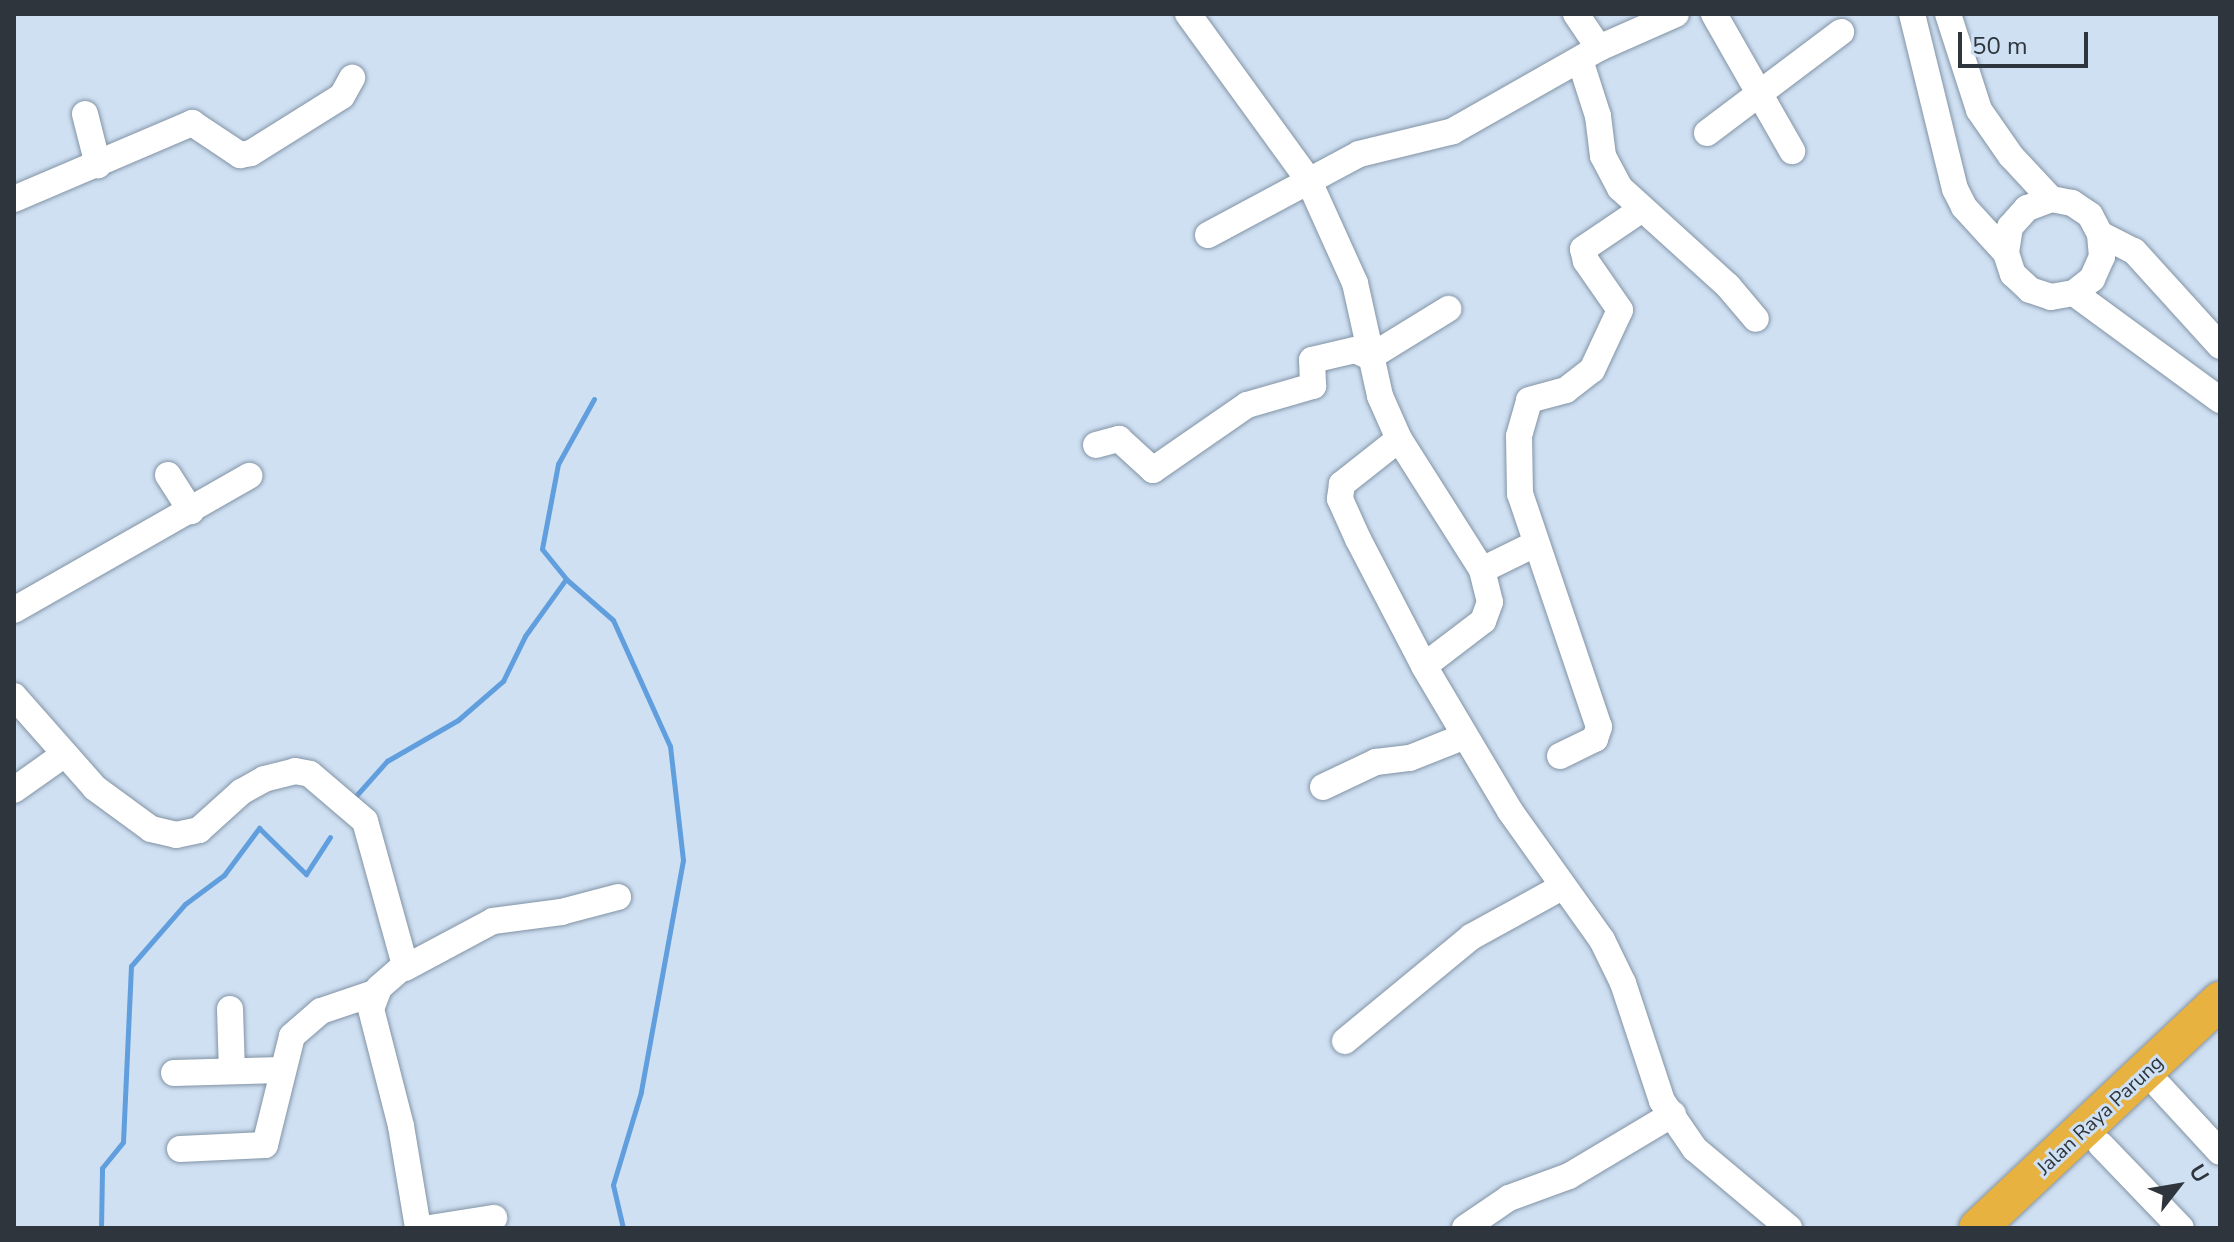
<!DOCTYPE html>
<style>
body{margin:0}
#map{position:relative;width:2234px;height:1242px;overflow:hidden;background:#cfe0f3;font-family:"Nunito Sans",sans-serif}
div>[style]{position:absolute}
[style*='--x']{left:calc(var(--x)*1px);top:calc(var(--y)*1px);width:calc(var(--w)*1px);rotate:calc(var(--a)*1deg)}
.stream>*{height:5px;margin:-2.5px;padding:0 2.5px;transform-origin:2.5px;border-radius:2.5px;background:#609ede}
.roads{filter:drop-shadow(0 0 2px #8293a4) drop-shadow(0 0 2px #8293a4)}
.minor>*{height:26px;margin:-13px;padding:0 13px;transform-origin:13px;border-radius:13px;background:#fff}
.highway>*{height:38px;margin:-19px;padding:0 19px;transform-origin:19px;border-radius:19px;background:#e8b240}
span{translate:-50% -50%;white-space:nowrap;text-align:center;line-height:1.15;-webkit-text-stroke:6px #cfe0f3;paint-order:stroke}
.street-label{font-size:20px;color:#2e353c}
.frame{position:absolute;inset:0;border:16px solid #2e353c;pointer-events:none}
.north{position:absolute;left:2138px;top:1146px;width:80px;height:80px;-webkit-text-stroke:6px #cfe0f3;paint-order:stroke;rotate:59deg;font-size:22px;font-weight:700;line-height:32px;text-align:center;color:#2e353c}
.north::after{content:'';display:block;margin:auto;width:28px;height:36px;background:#2e353c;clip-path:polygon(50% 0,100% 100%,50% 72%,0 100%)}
.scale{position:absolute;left:1958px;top:32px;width:130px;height:36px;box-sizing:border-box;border:4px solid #2e353c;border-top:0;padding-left:10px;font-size:24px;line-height:28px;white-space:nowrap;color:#2e353c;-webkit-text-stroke:6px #cfe0f3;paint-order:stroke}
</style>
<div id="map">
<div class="stream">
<div style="--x:594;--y:399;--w:74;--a:119"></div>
<div style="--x:558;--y:464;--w:86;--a:100.7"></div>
<div style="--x:542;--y:549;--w:38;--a:51"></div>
<div style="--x:566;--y:579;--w:62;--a:41.1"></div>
<div style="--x:613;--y:620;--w:138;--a:65.7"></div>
<div style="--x:670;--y:746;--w:115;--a:83.5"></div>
<div style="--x:683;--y:860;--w:236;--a:100.3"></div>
<div style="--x:641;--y:1092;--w:97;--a:106.8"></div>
<div style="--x:613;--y:1185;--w:44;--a:76.9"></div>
<div style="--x:354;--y:798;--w:50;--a:-48.3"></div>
<div style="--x:387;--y:761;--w:82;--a:-30"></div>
<div style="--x:458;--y:720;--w:60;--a:-40.9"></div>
<div style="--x:503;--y:681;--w:50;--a:-63.9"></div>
<div style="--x:525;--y:636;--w:70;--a:-54.3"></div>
<div style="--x:101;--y:1228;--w:60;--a:-89"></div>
<div style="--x:102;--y:1168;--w:33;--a:-51"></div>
<div style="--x:123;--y:1142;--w:176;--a:-87.4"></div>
<div style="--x:131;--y:966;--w:82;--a:-48.9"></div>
<div style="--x:185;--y:904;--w:49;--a:-36.6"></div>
<div style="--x:224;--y:875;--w:59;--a:-53.3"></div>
<div style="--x:259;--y:828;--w:66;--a:44.4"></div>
<div style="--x:306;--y:874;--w:44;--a:-57"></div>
</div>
<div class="roads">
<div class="minor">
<div style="--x:1188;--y:14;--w:204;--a:54"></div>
<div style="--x:1308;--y:179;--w:114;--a:65.7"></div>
<div style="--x:1355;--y:283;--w:116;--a:77.5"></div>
<div style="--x:1380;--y:396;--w:47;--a:66.2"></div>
<div style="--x:1399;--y:439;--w:73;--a:141.7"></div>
<div style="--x:1342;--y:484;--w:15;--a:98"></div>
<div style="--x:1340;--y:499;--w:44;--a:65.8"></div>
<div style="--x:1358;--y:539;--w:143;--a:62.5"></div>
<div style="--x:1424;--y:666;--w:169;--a:59.3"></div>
<div style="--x:1510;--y:811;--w:158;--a:54.5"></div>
<div style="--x:1602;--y:940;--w:48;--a:64"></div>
<div style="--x:1623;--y:983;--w:124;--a:71.7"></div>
<div style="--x:1662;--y:1101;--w:58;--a:55.5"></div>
<div style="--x:1695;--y:1149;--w:123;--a:40"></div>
<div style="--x:1576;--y:14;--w:41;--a:55.9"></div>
<div style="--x:1714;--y:14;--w:158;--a:60.3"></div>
<div style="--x:1912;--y:14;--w:180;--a:76.2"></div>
<div style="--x:1955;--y:189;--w:20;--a:63"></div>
<div style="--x:1964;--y:207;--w:62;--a:47.6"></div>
<div style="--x:2006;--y:253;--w:22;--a:72"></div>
<div style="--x:2013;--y:274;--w:23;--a:43"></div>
<div style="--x:2030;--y:290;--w:22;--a:18"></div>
<div style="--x:2051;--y:297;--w:23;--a:-10"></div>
<div style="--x:2074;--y:293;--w:23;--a:-38"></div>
<div style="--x:2092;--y:279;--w:24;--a:-66"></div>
<div style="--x:2102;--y:257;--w:23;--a:-95"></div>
<div style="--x:2100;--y:234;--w:21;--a:-118"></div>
<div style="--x:2090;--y:215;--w:22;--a:-146"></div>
<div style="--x:2072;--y:203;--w:21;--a:-169"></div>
<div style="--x:2051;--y:199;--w:26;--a:159"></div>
<div style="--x:2027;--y:208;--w:25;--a:132"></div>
<div style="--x:2010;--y:227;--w:26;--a:99"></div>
<div style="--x:1948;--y:14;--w:101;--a:72.1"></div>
<div style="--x:1979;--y:110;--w:56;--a:55.2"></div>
<div style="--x:2011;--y:156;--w:59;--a:47.1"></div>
<div style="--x:1580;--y:60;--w:59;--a:72.2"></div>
<div style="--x:1598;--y:116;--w:40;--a:82.9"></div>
<div style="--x:1603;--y:156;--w:36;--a:62"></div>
<div style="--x:1620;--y:188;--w:146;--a:42.2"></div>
<div style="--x:1728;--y:286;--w:43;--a:49.7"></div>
<div style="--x:85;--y:114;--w:53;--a:75.7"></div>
<div style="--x:1707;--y:133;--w:168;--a:-37"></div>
<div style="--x:14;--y:199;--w:194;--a:-23.1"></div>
<div style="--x:192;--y:123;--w:58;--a:33.7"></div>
<div style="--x:240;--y:155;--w:11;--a:-10"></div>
<div style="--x:251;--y:153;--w:107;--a:-32.1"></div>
<div style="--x:342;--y:96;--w:21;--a:-61"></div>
<div style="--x:2100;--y:234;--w:38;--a:27"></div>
<div style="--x:2134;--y:251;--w:128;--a:47.8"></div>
<div style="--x:1208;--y:235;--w:171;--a:-28.2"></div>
<div style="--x:1359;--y:154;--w:97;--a:-13.7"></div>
<div style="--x:1453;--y:131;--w:168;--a:-29.6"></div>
<div style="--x:1599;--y:48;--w:84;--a:-23.8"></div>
<div style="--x:2074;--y:293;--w:181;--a:36.2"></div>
<div style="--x:1399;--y:439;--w:155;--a:57.6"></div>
<div style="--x:1482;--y:570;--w:33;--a:76"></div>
<div style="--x:1490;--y:602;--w:20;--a:110"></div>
<div style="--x:1483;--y:621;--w:74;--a:142.7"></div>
<div style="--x:1096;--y:445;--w:24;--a:-15"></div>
<div style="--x:1119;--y:439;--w:46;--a:42.4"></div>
<div style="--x:1153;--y:470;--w:114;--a:-34.7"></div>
<div style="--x:1247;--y:405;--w:69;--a:-16.1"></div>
<div style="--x:1313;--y:386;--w:26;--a:-92"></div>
<div style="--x:1312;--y:360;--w:44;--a:-13.1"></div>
<div style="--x:1355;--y:350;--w:17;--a:25"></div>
<div style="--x:1370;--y:357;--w:92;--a:-31.6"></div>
<div style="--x:168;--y:475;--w:43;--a:57.4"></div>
<div style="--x:1482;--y:570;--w:59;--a:-26.1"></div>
<div style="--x:14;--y:610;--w:271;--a:-29.7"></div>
<div style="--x:14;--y:696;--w:123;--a:48.6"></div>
<div style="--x:95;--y:788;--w:69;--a:36.2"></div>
<div style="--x:151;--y:829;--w:26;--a:13"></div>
<div style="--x:176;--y:835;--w:24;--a:-12"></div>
<div style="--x:199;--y:830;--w:57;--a:-42.1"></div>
<div style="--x:241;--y:792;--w:26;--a:-29"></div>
<div style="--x:264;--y:779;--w:32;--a:-14"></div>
<div style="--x:295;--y:771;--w:15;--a:11"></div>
<div style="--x:310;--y:774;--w:72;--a:40.5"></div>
<div style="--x:365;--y:821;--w:149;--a:74.5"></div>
<div style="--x:405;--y:965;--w:35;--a:139"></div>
<div style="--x:379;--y:988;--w:22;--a:111"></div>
<div style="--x:371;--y:1009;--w:121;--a:75.6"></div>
<div style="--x:401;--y:1126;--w:103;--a:80.5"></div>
<div style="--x:1560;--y:756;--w:39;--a:-26"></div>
<div style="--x:1595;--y:739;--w:13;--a:-72"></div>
<div style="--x:1599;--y:727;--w:246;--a:-108.7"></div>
<div style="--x:1520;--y:494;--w:58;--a:-91"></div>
<div style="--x:1519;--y:436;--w:37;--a:-74"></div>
<div style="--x:1529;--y:400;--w:38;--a:-15"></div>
<div style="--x:1566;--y:390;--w:33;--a:-38"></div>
<div style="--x:1592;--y:370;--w:66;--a:-65"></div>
<div style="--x:1620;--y:310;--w:60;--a:-124.8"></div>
<div style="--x:1586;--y:261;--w:12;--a:-104"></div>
<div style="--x:1583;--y:249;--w:71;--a:-34.1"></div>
<div style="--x:1323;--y:787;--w:59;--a:-25.3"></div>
<div style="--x:1376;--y:762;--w:34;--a:-7"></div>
<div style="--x:1410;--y:758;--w:59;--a:-21.8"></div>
<div style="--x:14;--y:790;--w:59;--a:-35.3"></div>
<div style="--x:405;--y:968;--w:100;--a:-28.1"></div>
<div style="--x:493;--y:921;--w:69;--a:-7.5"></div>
<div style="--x:561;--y:912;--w:59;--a:-14.7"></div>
<div style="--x:230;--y:1009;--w:62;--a:88.2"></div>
<div style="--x:1345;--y:1041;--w:163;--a:-39.5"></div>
<div style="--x:1471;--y:937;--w:104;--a:-28.8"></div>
<div style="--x:174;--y:1073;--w:107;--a:-1.6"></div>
<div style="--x:2160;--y:1087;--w:88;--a:47.3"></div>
<div style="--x:2101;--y:1145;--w:115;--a:46.1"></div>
<div style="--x:180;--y:1149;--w:85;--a:-2.7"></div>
<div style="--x:265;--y:1145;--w:112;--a:-76.1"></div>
<div style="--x:292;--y:1036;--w:38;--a:-41"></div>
<div style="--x:321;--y:1011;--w:59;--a:-18.7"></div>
<div style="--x:430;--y:1228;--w:65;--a:-8.9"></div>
<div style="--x:1465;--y:1228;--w:53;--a:-34.3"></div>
<div style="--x:1509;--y:1198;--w:64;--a:-20.1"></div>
<div style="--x:1569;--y:1176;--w:121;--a:-30.8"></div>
</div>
<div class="highway">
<div style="--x:1978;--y:1228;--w:332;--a:-43.2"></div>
</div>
</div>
<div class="street-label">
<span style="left:2100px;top:1115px;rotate:-43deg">Jalan Raya Parung</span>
</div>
<div class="frame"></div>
<div class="north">U</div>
<div class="scale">50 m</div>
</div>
